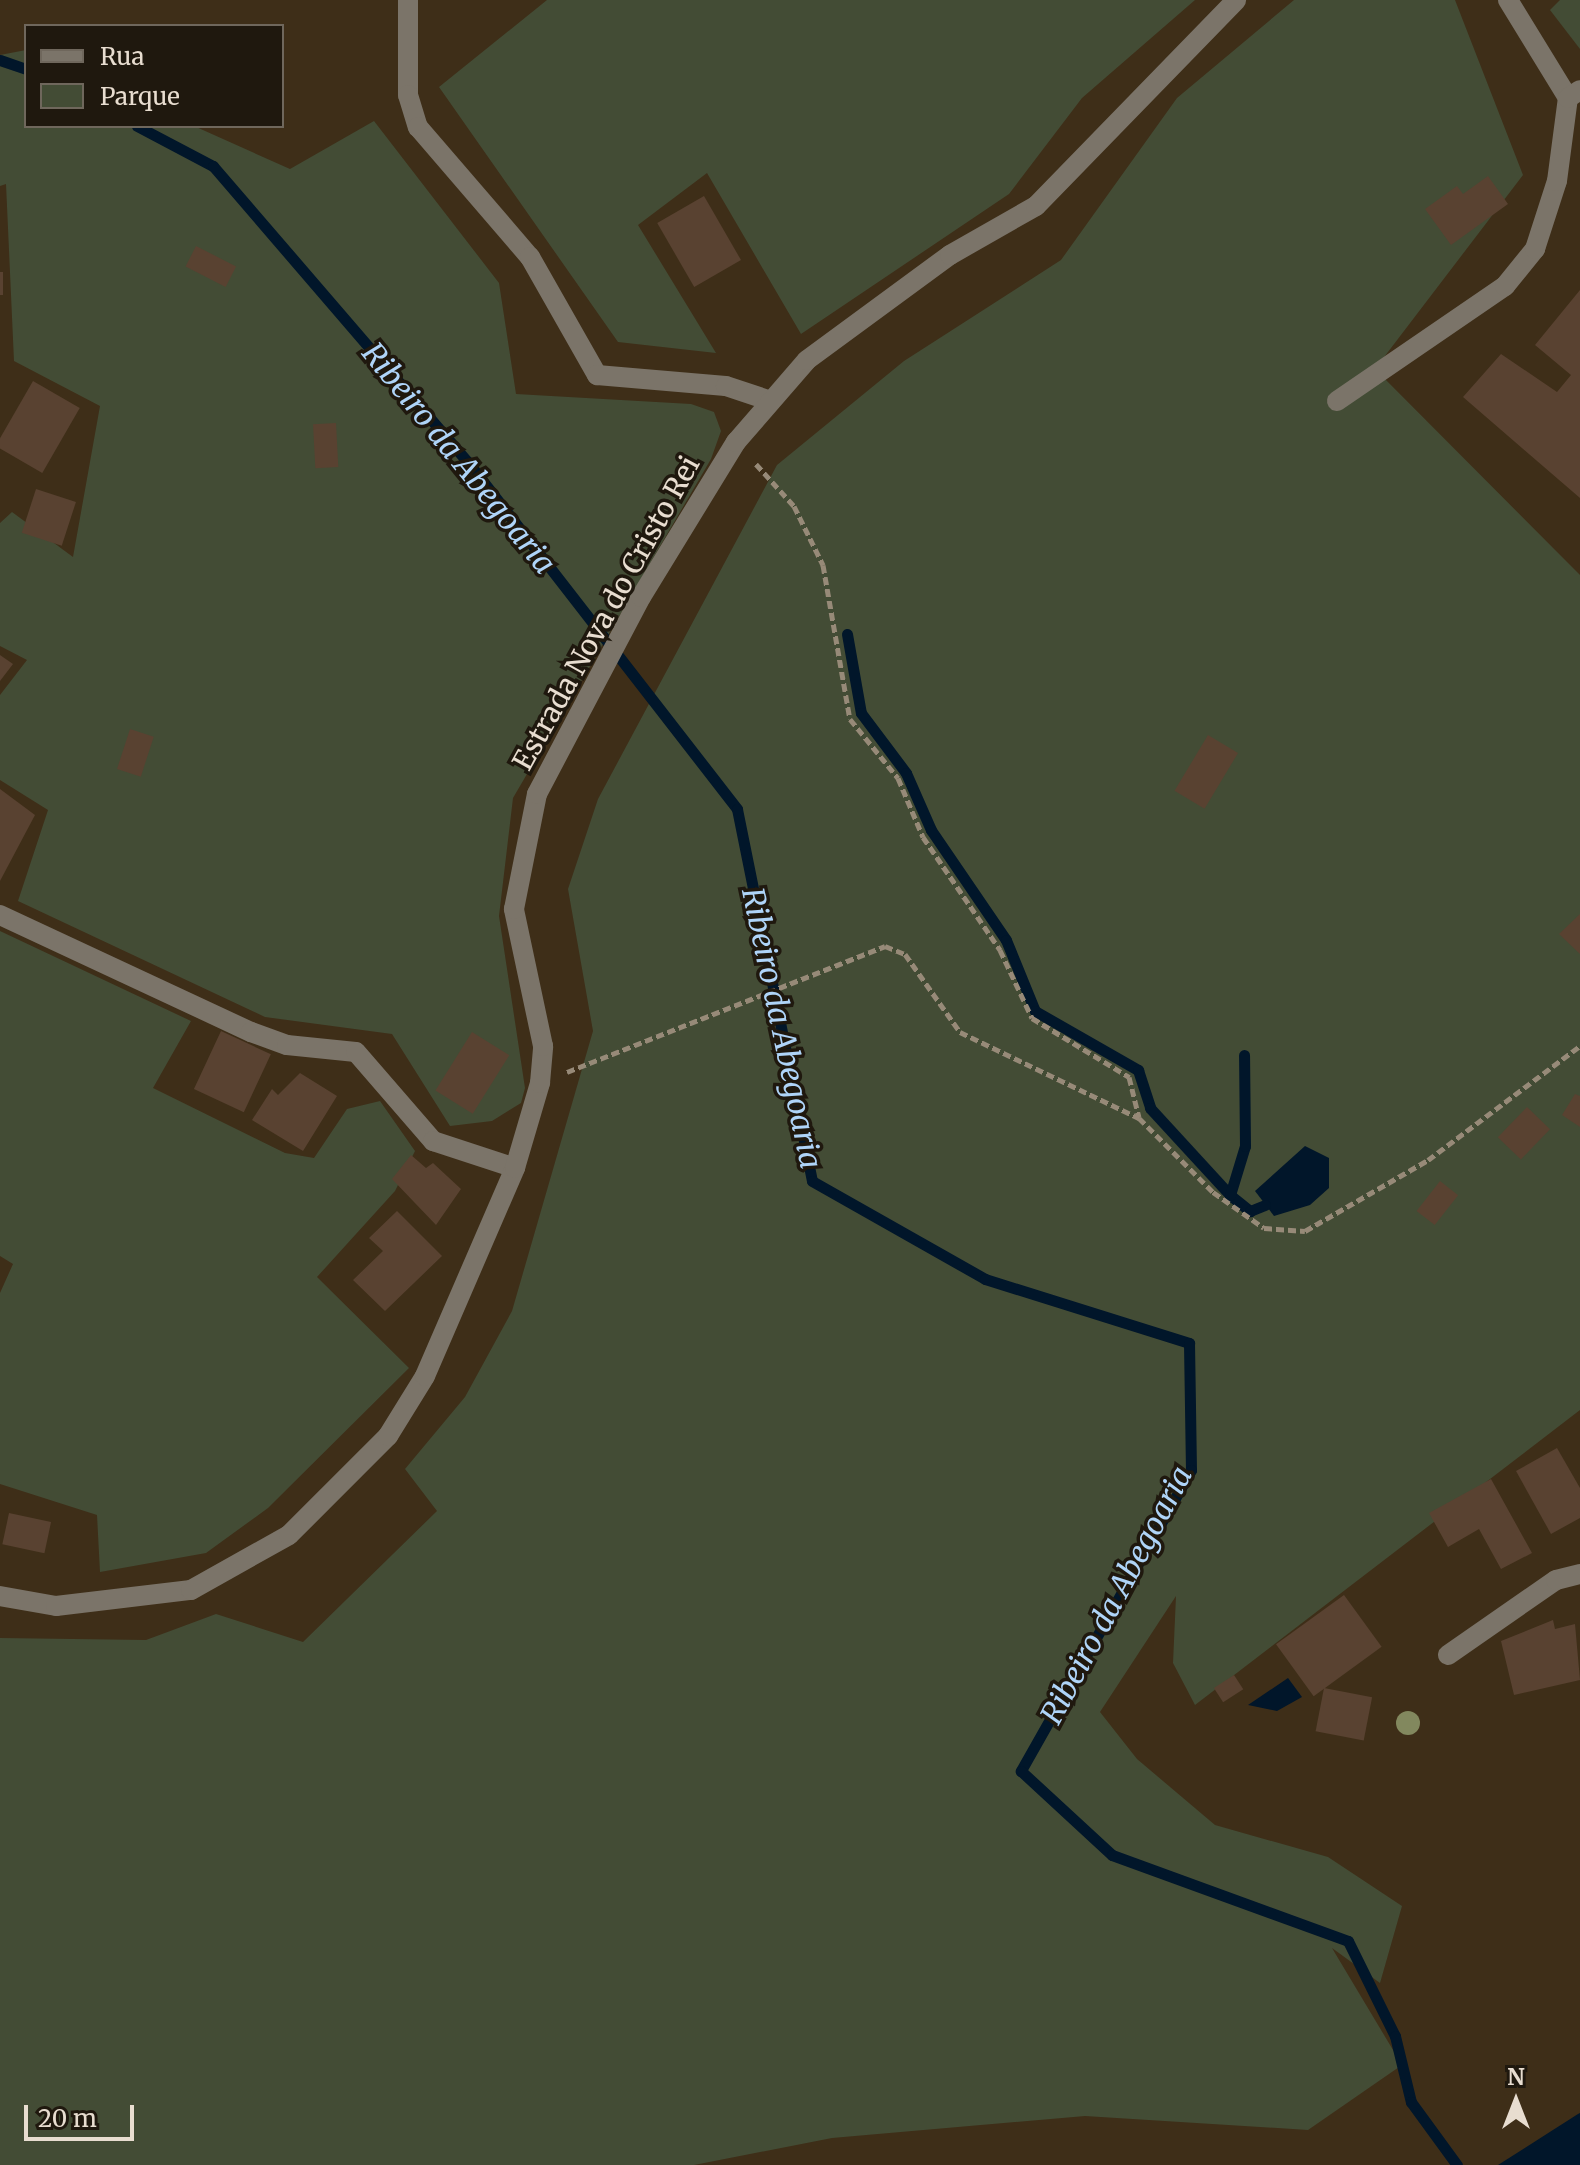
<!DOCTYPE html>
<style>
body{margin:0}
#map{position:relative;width:1580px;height:2165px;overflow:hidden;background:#3e2e18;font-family:Merriweather,serif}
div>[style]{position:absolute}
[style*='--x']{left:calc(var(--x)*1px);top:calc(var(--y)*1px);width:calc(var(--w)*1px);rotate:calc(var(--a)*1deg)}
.green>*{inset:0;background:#434c35}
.water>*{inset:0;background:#01162a}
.stream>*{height:11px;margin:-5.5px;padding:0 5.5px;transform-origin:5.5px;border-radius:5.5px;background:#01162a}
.building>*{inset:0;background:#594231;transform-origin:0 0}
.path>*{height:5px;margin-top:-2.5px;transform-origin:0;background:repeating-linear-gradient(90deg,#978a78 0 8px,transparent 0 12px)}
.minor>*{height:20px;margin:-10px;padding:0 10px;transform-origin:10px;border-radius:10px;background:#7b7469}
.trees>*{width:24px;height:24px;margin:-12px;border-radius:50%;background:#82885e}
span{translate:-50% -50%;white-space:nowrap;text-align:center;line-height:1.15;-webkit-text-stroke:7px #1f180e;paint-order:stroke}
.street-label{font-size:28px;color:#e8ddd0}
.water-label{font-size:30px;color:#afd4f8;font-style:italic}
.legend{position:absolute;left:24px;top:24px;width:260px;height:104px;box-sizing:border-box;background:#1f180e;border:2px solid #6f675c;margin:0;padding:10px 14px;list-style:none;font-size:24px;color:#e8ddd0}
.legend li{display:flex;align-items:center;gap:16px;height:40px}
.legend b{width:40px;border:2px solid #6f675c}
.north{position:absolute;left:1476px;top:2061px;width:80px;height:80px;-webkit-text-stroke:6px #1f180e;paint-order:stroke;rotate:0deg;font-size:22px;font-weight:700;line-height:32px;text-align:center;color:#e8ddd0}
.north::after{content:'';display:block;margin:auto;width:28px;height:36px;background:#e8ddd0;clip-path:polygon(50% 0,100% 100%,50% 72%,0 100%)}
.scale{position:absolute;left:24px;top:2105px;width:110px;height:36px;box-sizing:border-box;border:4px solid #e8ddd0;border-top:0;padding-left:10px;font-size:24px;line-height:28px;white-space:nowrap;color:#e8ddd0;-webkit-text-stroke:6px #1f180e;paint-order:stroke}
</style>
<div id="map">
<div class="green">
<div style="clip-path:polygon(547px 0,1195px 0,1082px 98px,1009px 194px,801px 334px,707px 173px,638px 225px,716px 353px,618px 342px,439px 87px)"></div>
<div style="clip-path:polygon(1294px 0,1455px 0,1523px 175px,1375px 369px,1580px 575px,1580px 1410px,1195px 1705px,1173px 1663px,1176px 1596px,1100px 1712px,1137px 1759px,1215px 1825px,1328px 1857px,1402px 1906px,1380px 1983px,1332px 1948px,1402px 2065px,1308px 2130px,1085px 2116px,832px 2138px,694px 2165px,0 2165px,0 1638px,146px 1640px,216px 1614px,303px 1642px,437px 1511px,405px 1469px,465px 1397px,512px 1311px,593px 1031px,568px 889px,598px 799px,777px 465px,904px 361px,1061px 260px,1177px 98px)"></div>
<div style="clip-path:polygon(1560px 0,1580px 0,1580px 49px,1550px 10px)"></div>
<div style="clip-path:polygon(26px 50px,26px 126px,194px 126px,290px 169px,374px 121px,499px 283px,516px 394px,691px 404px,714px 412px,721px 431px,711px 459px,513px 798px,499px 916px,525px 1088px,521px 1103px,492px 1121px,450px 1126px,392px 1034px,265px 1017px,18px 901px,48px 810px,0 780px,0 695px,27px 660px,0 646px,0 523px,12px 512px,73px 557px,100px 406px,14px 361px,6px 184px,0 186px,0 55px)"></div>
<div style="clip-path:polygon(0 931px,191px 1021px,153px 1088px,285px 1153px,314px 1158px,347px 1109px,380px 1101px,415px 1151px,395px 1191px,317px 1277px,409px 1368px,268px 1508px,206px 1553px,100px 1572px,97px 1515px,0 1484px,0 1293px,13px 1264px,0 1256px)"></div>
</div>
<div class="water">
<div style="clip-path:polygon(1305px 1146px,1329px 1158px,1329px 1188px,1310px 1205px,1274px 1216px,1255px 1191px)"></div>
<div style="clip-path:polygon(1288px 1678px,1302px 1697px,1277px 1711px,1248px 1705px)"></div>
<div style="clip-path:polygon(1580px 2113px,1580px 2165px,1498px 2165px,1578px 2114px)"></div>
</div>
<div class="stream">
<div style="--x:0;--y:60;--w:28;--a:19"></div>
<div style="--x:137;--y:126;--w:86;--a:27.8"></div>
<div style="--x:213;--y:166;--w:391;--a:49.3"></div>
<div style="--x:468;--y:462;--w:439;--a:52.2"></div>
<div style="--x:737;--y:809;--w:379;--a:78.6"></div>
<div style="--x:812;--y:1181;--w:199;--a:29.5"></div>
<div style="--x:985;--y:1279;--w:214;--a:17.4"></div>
<div style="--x:1189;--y:1343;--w:127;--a:89.1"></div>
<div style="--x:1191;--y:1470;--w:346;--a:119.5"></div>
<div style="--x:1021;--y:1771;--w:124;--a:42.7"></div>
<div style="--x:1112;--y:1855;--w:251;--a:20"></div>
<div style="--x:1348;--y:1941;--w:106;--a:63.7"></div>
<div style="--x:1395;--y:2036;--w:68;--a:76.4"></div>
<div style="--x:1411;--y:2102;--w:78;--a:53.9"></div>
<div style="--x:847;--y:634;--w:80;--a:80"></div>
<div style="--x:861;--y:713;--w:75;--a:53.1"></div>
<div style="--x:906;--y:773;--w:62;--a:66.3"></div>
<div style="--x:931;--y:830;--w:133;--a:55.7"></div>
<div style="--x:1006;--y:940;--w:77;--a:67.8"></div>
<div style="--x:1035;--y:1011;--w:119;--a:29.8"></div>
<div style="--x:1138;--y:1070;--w:40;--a:72"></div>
<div style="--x:1150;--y:1108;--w:118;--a:47.4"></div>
<div style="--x:1230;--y:1195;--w:26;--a:39"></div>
<div style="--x:1250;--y:1211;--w:16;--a:-22"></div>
<div style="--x:1230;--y:1195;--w:51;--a:-73"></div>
<div style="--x:1245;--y:1146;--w:91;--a:-90.6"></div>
</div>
<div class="building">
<div style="clip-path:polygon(1488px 176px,1508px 204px,1451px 245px,1425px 209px,1457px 186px,1463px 194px)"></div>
<div style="left:704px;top:196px;width:74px;height:54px;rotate:60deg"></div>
<div style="left:196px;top:246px;width:45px;height:23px;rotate:27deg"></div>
<div style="left:0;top:272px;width:3px;height:23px"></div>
<div style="clip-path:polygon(1580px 290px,1580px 498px,1463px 397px,1501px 354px,1557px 392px,1571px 375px,1535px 345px)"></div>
<div style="left:33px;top:381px;width:54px;height:75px;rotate:30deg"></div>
<div style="left:336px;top:423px;width:44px;height:23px;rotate:87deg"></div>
<div style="left:36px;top:489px;width:42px;height:46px;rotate:18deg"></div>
<div style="clip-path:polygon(0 655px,13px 664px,0 681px)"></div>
<div style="left:130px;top:729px;width:25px;height:42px;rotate:18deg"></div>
<div style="left:1208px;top:735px;width:35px;height:65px;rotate:31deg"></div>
<div style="clip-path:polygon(0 789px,35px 815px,0 881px)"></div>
<div style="clip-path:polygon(1580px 914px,1580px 954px,1559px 934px)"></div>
<div style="left:221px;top:1031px;width:55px;height:64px;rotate:25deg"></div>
<div style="left:472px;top:1032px;width:44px;height:69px;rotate:32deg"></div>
<div style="clip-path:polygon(300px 1073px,337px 1096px,303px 1151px,252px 1120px,272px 1089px,278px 1095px)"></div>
<div style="clip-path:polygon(1575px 1094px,1580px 1096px,1580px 1127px,1562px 1115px)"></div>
<div style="left:1527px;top:1107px;width:32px;height:42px;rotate:44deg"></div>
<div style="clip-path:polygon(411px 1155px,426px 1168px,433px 1163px,461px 1189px,436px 1225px,392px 1179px)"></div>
<div style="left:1440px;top:1181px;width:23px;height:38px;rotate:38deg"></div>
<div style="clip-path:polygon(397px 1211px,442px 1256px,385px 1311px,353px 1280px,383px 1251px,369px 1238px)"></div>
<div style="clip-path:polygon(1557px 1448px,1580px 1488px,1580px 1518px,1551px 1534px,1516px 1471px)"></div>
<div style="clip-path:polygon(1491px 1479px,1532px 1553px,1501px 1569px,1479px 1529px,1448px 1547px,1429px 1513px)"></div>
<div style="left:9px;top:1513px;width:43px;height:32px;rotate:12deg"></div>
<div style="left:1344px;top:1595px;width:64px;height:84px;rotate:54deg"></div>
<div style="clip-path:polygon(1553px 1620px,1555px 1629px,1575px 1624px,1580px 1680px,1514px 1695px,1501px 1641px)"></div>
<div style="left:1234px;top:1675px;width:17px;height:24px;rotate:57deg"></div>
<div style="left:1324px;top:1688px;width:49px;height:44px;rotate:11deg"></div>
</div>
<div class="path">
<div style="--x:756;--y:464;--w:57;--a:47.9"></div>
<div style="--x:794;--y:506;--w:66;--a:63.8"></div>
<div style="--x:823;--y:565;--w:156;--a:80.1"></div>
<div style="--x:850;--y:719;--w:76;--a:50.9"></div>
<div style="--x:898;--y:778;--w:64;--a:67"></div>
<div style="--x:923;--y:837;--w:137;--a:55.7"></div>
<div style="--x:1000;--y:950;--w:75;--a:64.8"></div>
<div style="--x:1032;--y:1018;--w:114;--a:31.3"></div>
<div style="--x:1129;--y:1077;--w:41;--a:76"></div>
<div style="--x:567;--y:1072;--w:342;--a:-21.6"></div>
<div style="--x:885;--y:946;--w:22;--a:22"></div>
<div style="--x:905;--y:954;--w:95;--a:54.8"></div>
<div style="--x:960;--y:1032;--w:199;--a:25.7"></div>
<div style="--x:1139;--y:1118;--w:105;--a:45"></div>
<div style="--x:1213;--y:1192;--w:62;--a:35.2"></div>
<div style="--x:1264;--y:1228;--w:41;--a:4.2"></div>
<div style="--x:1305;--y:1231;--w:142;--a:-30"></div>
<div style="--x:1428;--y:1160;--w:190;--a:-36.9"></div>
</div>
<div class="minor">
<div style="--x:408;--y:0;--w:95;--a:90"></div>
<div style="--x:408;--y:95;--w:34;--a:73"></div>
<div style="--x:418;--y:127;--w:172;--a:49.3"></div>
<div style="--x:530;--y:257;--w:136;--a:60.4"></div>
<div style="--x:597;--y:375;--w:129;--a:4.9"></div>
<div style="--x:726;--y:386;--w:44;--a:18.4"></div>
<div style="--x:1508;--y:0;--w:115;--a:58.5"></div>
<div style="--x:1337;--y:401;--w:204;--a:-34.4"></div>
<div style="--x:1505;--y:286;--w:48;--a:-51"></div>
<div style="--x:1535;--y:249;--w:71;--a:-72.1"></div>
<div style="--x:1557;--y:181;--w:84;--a:-82.5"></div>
<div style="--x:1568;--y:98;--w:14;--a:-34"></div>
<div style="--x:0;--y:915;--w:277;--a:25"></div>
<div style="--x:251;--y:1032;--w:38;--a:20"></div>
<div style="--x:287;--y:1045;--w:69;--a:5.8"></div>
<div style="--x:356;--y:1052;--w:118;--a:49.1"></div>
<div style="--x:433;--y:1141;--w:86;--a:18.2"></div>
<div style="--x:0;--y:1596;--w:57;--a:10.1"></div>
<div style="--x:56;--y:1606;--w:136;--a:-6.8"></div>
<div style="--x:191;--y:1590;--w:112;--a:-29.3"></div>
<div style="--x:289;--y:1535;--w:140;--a:-45"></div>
<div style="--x:388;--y:1436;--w:70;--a:-58.3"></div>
<div style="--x:425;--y:1376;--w:227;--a:-66.6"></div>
<div style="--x:515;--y:1168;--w:89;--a:-73.6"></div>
<div style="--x:540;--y:1083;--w:37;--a:-85"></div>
<div style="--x:543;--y:1046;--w:140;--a:-102"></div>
<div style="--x:514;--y:909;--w:117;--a:-78.7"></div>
<div style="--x:537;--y:794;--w:223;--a:-62.2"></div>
<div style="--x:641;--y:597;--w:182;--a:-58.5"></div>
<div style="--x:736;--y:442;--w:108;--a:-49.1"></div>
<div style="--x:807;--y:360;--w:177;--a:-36.3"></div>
<div style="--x:950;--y:255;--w:99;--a:-29.7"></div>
<div style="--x:1036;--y:206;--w:287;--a:-45.8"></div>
<div style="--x:1448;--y:1655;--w:131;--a:-34.8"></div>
<div style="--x:1556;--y:1580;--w:25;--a:-14"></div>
</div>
<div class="trees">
<div style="left:1408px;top:1723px"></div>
</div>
<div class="street-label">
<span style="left:606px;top:613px;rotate:-61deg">Estrada Nova do Cristo Rei</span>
</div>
<div class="water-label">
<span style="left:459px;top:458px;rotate:51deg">Ribeiro da Abegoaria</span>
<span style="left:782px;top:1028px;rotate:78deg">Ribeiro da Abegoaria</span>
<span style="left:1116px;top:1595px;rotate:-62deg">Ribeiro da Abegoaria</span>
</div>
<ul class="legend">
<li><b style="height:10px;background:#7b7469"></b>Rua</li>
<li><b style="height:22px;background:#434c35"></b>Parque</li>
</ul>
<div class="north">N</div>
<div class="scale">20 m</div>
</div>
